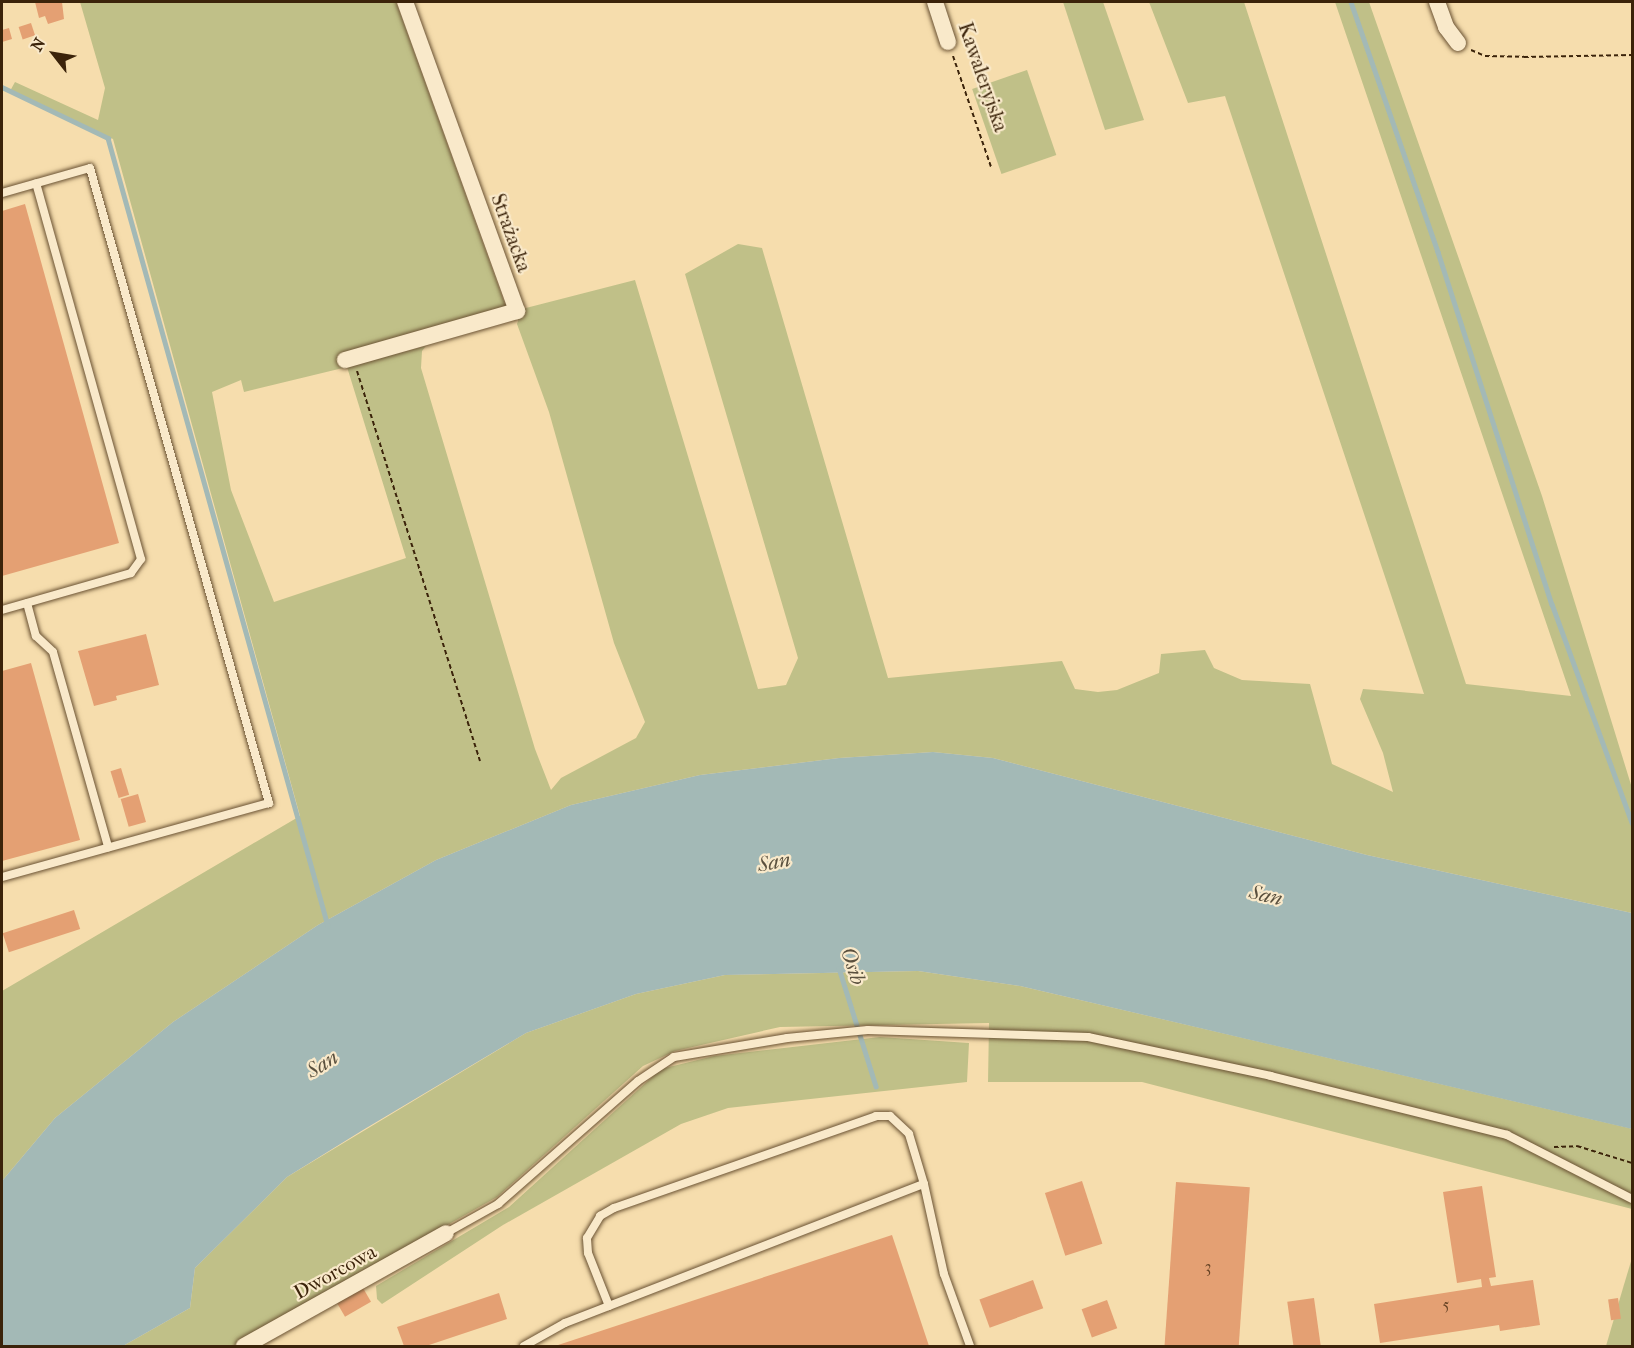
<!DOCTYPE html>
<meta charset="utf-8">
<style>
body{margin:0}
#map{position:relative;width:1634px;height:1348px;overflow:hidden;background:#f6ddad;font-family:"IM FELL French Canon",serif}
div>[style]{position:absolute}
[style*='--x']{left:calc(var(--x)*1px);top:calc(var(--y)*1px);width:calc(var(--w)*1px);rotate:calc(var(--a)*1deg)}
.green>*{inset:0;background:#c0c088;transform-origin:0 0}
.water>*{inset:0;background:#a3b9b6}
.stream>*{height:4.5px;margin:-2.25px;padding:0 2.25px;transform-origin:2.25px;border-radius:2.25px;background:#a3b9b6}
.building>*{inset:0;background:#e4a073;transform-origin:0 0}
.path>*{height:2px;margin-top:-1px;transform-origin:0;background:repeating-linear-gradient(90deg,#3b230a 0 4.5px,transparent 0 7.5px)}
.roads{filter:drop-shadow(0 0 2px #6a5233) drop-shadow(0 0 2px #6a5233)}
.service>*{height:8px;margin:-4px;padding:0 4px;transform-origin:4px;border-radius:4px;background:#f9e9ca}
.minor>*{height:16px;margin:-8px;padding:0 8px;transform-origin:8px;border-radius:8px;background:#f9e9ca}
span{translate:-50% -50%;white-space:nowrap;text-align:center;line-height:1.15;-webkit-text-stroke:4.5px #f9e9ca;paint-order:stroke}
.number-label{font-size:16px;color:#654224}
.number-label span{-webkit-text-stroke-width:0}
.street-label{font-size:20px;color:#3b230a}
.water-label{font-size:21px;color:#5a503e;font-style:italic}
.frame{position:absolute;inset:0;border:3px solid #3b230a;pointer-events:none}
.north{position:absolute;left:24px;top:24px;width:60px;height:60px;-webkit-text-stroke:4px #f9e9ca;paint-order:stroke;rotate:301deg;font-size:16px;font-weight:700;line-height:24px;text-align:center;color:#3b230a}
.north::after{content:'';display:block;margin:auto;width:21px;height:27px;background:#3b230a;clip-path:polygon(50% 0,100% 100%,50% 72%,0 100%)}
</style>
<div id="map">
<div class="green">
<div style="clip-path:polygon(evenodd,80px 2px,396px 2px,506px 307px,338px 355px,347px 367px,426px 346px,422px 351px,421px 368px,535px 749px,551px 790px,561px 778px,636px 738px,645px 722px,614px 643px,549px 412px,517px 324px,522px 309px,635px 280px,758px 689px,786px 685px,798px 658px,685px 274px,738px 244px,762px 248px,888px 678px,1062px 661px,1075px 689px,1098px 692px,1117px 690px,1159px 673px,1161px 654px,1205px 650px,1214px 668px,1242px 680px,1310px 684px,1332px 764px,1393px 792px,1383px 753px,1360px 699px,1363px 689px,1424px 694px,1225px 96px,1188px 103px,1149px 2px,1244px 2px,1466px 684px,1571px 696px,1335px 2px,1369px 2px,1542px 496px,1632px 788px,1632px 913px,1367px 855px,993px 758px,933px 752px,839px 758px,700px 775px,571px 805px,436px 860px,318px 925px,173px 1022px,55px 1118px,2px 1181px,2px 991px,300px 816px,113px 139px,10px 91px,15px 82px,98px 120px,105px 88px,80px 2px,347px 367px,406px 558px,274px 602px,231px 490px,212px 392px,241px 380px,244px 392px,347px 367px)"></div>
<div style="clip-path:polygon(1063px 2px,1103px 2px,1144px 120px,1105px 130px)"></div>
<div style="left:1027px;top:70px;width:90px;height:58px;rotate:71deg"></div>
<div style="clip-path:polygon(918px 971px,1020px 986px,1629px 1128px,1632px 1129px,1632px 1209px,1142px 1082px,988px 1082px,989px 1023px,780px 1027px,675px 1051px,643px 1066px,497px 1197px,233px 1346px,123px 1346px,190px 1308px,195px 1268px,287px 1177px,526px 1033px,636px 994px,725px 975px)"></div>
<div style="clip-path:polygon(880px 1037px,969px 1043px,967px 1082px,728px 1108px,681px 1124px,503px 1225px,382px 1304px,377px 1299px,376px 1286px,509px 1207px,661px 1069px,714px 1056px)"></div>
<div style="clip-path:polygon(1632px 1258px,1632px 1346px,1606px 1346px,1623px 1288px)"></div>
</div>
<div class="water">
<div style="clip-path:polygon(933px 752px,993px 758px,1367px 855px,1632px 913px,1632px 1129px,1020px 986px,918px 971px,725px 975px,636px 994px,526px 1033px,363px 1130px,287px 1177px,195px 1268px,190px 1308px,123px 1346px,2px 1346px,2px 1181px,55px 1118px,173px 1022px,318px 925px,436px 860px,571px 805px,700px 775px,839px 758px)"></div>
</div>
<div class="stream">
<div style="--x:1351;--y:2;--w:265;--a:70.8"></div>
<div style="--x:1438;--y:252;--w:370;--a:72.1"></div>
<div style="--x:1552;--y:604;--w:233;--a:69.9"></div>
<div style="--x:2;--y:87;--w:118;--a:25.7"></div>
<div style="--x:108;--y:138;--w:818;--a:74.4"></div>
<div style="--x:839;--y:968;--w:124;--a:72.6"></div>
</div>
<div class="building">
<div style="clip-path:polygon(35px 2px,62px 2px,64px 19px,48px 24px,45px 16px,39px 18px)"></div>
<div style="left:31px;top:23px;width:13px;height:13px;rotate:72deg"></div>
<div style="clip-path:polygon(9px 28px,12px 39px,2px 42px,2px 30px)"></div>
<div style="clip-path:polygon(25px 204px,119px 543px,2px 576px,2px 211px)"></div>
<div style="clip-path:polygon(146px 634px,159px 685px,116px 696px,117px 700px,94px 706px,78px 651px)"></div>
<div style="clip-path:polygon(31px 663px,80px 840px,2px 861px,2px 671px)"></div>
<div style="left:121px;top:768px;width:28px;height:11px;rotate:73deg"></div>
<div style="left:138px;top:794px;width:29px;height:18px;rotate:74deg"></div>
<div style="left:74px;top:910px;width:20px;height:75px;rotate:72deg"></div>
<div style="left:1082px;top:1181px;width:66px;height:39px;rotate:72deg"></div>
<div style="left:1176px;top:1182px;width:74px;height:164px;rotate:4deg"></div>
<div style="clip-path:polygon(1482px 1186px,1496px 1277px,1489px 1278px,1491px 1286px,1533px 1280px,1540px 1325px,1500px 1331px,1499px 1325px,1380px 1343px,1374px 1304px,1482px 1287px,1481px 1279px,1457px 1283px,1443px 1192px)"></div>
<div style="clip-path:polygon(892px 1235px,929px 1346px,555px 1346px)"></div>
<div style="left:1033px;top:1280px;width:30px;height:57px;rotate:70deg"></div>
<div style="left:363px;top:1288px;width:16px;height:30px;rotate:60deg"></div>
<div style="clip-path:polygon(499px 1293px,507px 1319px,426px 1346px,404px 1346px,397px 1327px)"></div>
<div style="left:1314px;top:1298px;width:49px;height:27px;rotate:82deg"></div>
<div style="left:1618px;top:1298px;width:21px;height:10px;rotate:82deg"></div>
<div style="left:1107px;top:1300px;width:30px;height:27px;rotate:70deg"></div>
</div>
<div class="path">
<div style="--x:1471;--y:50;--w:15;--a:23"></div>
<div style="--x:1485;--y:56;--w:39;--a:1"></div>
<div style="--x:1524;--y:57;--w:108;--a:-1.1"></div>
<div style="--x:953;--y:56;--w:117;--a:71.1"></div>
<div style="--x:357;--y:371;--w:409;--a:72.5"></div>
<div style="--x:1554;--y:1147;--w:23;--a:-2"></div>
<div style="--x:1577;--y:1146;--w:58;--a:17.2"></div>
</div>
<div class="roads">
<div class="service">
<div style="--x:2;--y:193;--w:91;--a:-15.9"></div>
<div style="--x:90;--y:168;--w:660;--a:74.26"></div>
<div style="--x:269;--y:803;--w:277;--a:164.5"></div>
<div style="--x:27;--y:603;--w:34;--a:75"></div>
<div style="--x:36;--y:636;--w:23;--a:43"></div>
<div style="--x:53;--y:652;--w:203;--a:74.2"></div>
<div style="--x:2;--y:610;--w:134;--a:-16"></div>
<div style="--x:131;--y:573;--w:17;--a:-54"></div>
<div style="--x:141;--y:559;--w:390;--a:-105.6"></div>
<div style="--x:446;--y:1233;--w:60;--a:-29.1"></div>
<div style="--x:498;--y:1204;--w:186;--a:-41.3"></div>
<div style="--x:638;--y:1081;--w:43;--a:-33.7"></div>
<div style="--x:674;--y:1057;--w:115;--a:-9.5"></div>
<div style="--x:787;--y:1038;--w:81;--a:-5.6"></div>
<div style="--x:868;--y:1030;--w:220;--a:1.8"></div>
<div style="--x:1088;--y:1037;--w:187;--a:12"></div>
<div style="--x:1271;--y:1076;--w:243;--a:14"></div>
<div style="--x:1507;--y:1135;--w:140;--a:27.1"></div>
<div style="--x:609;--y:1306;--w:57;--a:-111.6"></div>
<div style="--x:588;--y:1253;--w:15;--a:-94"></div>
<div style="--x:587;--y:1238;--w:26;--a:-59"></div>
<div style="--x:600;--y:1216;--w:16;--a:-30"></div>
<div style="--x:614;--y:1208;--w:278;--a:-19.3"></div>
<div style="--x:876;--y:1116;--w:14;--a:0"></div>
<div style="--x:890;--y:1116;--w:26;--a:43"></div>
<div style="--x:909;--y:1134;--w:52;--a:73.3"></div>
<div style="--x:524;--y:1346;--w:47;--a:-29.3"></div>
<div style="--x:565;--y:1323;--w:385;--a:-21.2"></div>
<div style="--x:924;--y:1184;--w:92;--a:77.5"></div>
<div style="--x:944;--y:1274;--w:77;--a:70.1"></div>
</div>
<div class="minor">
<div style="--x:935;--y:2;--w:42;--a:72"></div>
<div style="--x:1437;--y:2;--w:27;--a:70"></div>
<div style="--x:1446;--y:27;--w:20;--a:53"></div>
<div style="--x:345;--y:360;--w:179;--a:-15.9"></div>
<div style="--x:517;--y:311;--w:329;--a:-109.9"></div>
<div style="--x:244;--y:1346;--w:231;--a:-29.2"></div>
</div>
</div>
<div class="number-label">
<span style="left:1208px;top:1267px">3</span>
<span style="left:1446px;top:1305px">5</span>
</div>
<div class="street-label">
<span style="left:983px;top:77px;rotate:71deg">Kawaleryjska</span>
<span style="left:511px;top:233px;rotate:70deg">Strażacka</span>
<span style="left:335px;top:1272px;rotate:-29deg">Dworcowa</span>
</div>
<div class="water-label">
<span style="left:774px;top:862px;rotate:-11deg">San</span>
<span style="left:1266px;top:895px;rotate:13deg">San</span>
<span style="left:853px;top:966px;rotate:72deg">Osib</span>
<span style="left:322px;top:1064px;rotate:-33deg">San</span>
</div>
<div class="frame"></div>
<div class="north">N</div>
</div>
